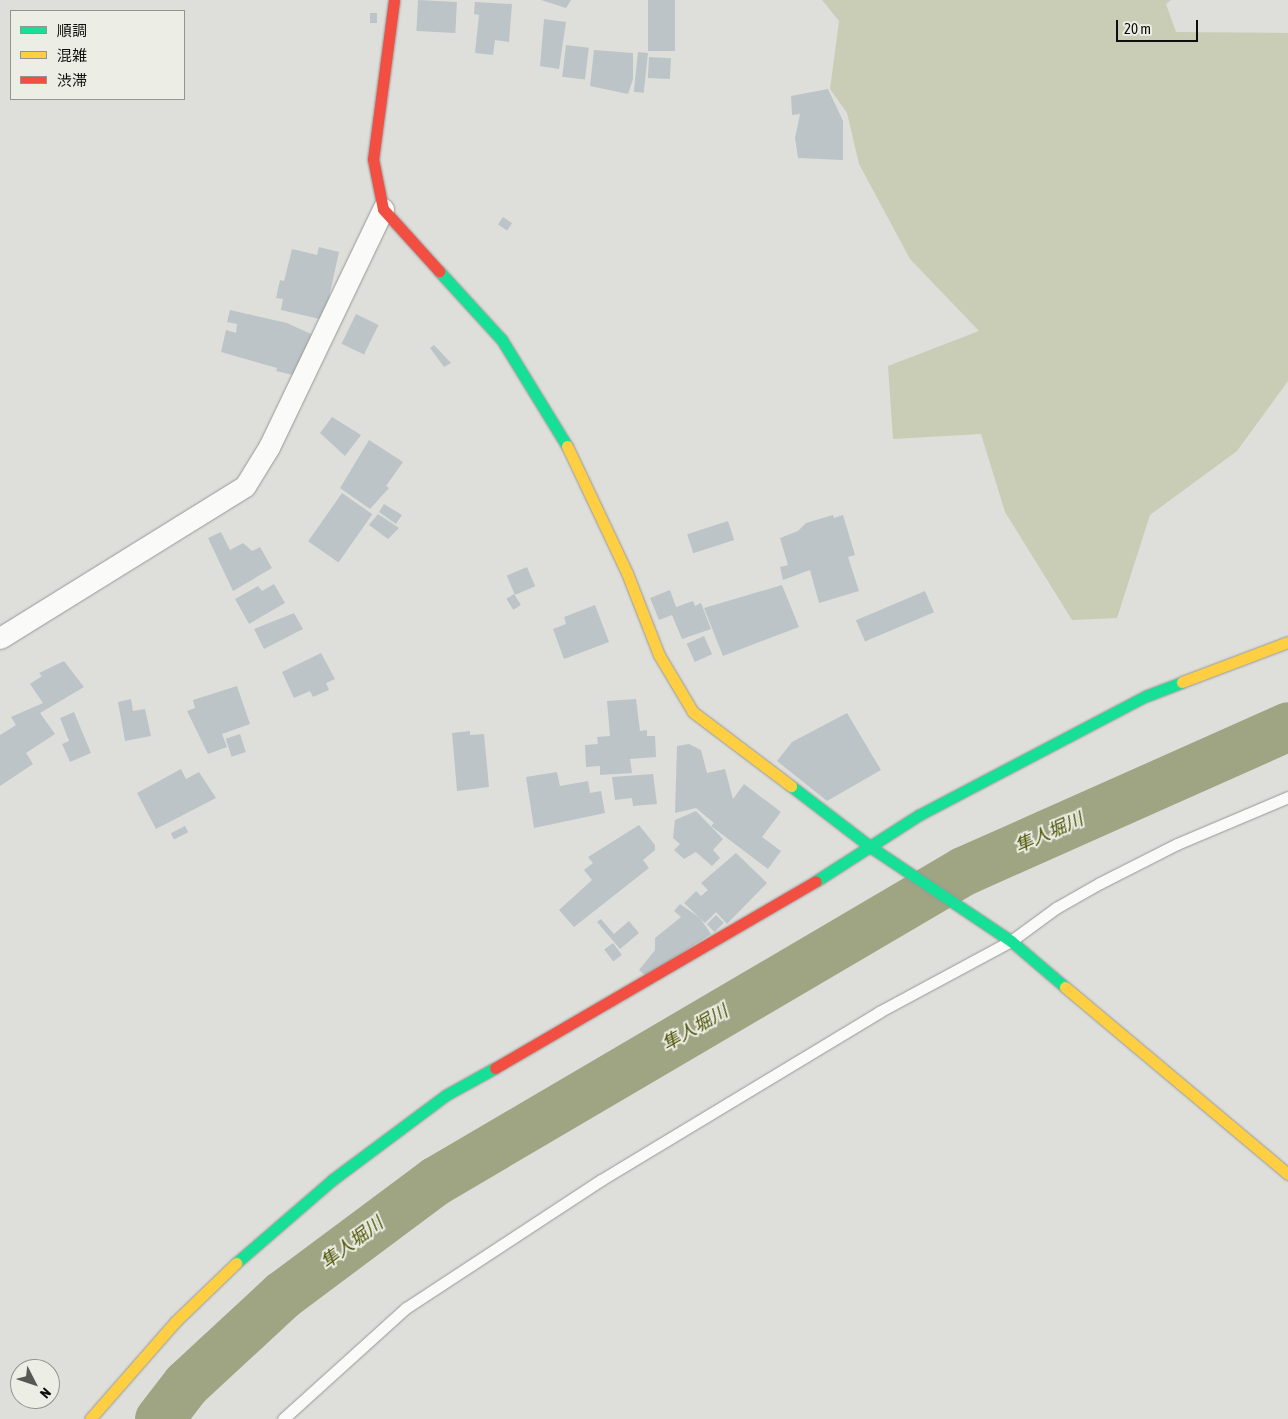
<!DOCTYPE html>
<meta charset="utf-8">
<style>
body{margin:0}
#map{position:relative;width:1288px;height:1419px;overflow:hidden;background:#dedfda;font-family:"Asap Condensed","Noto Sans JP",sans-serif}
div>[style]{position:absolute}
[style*='--x']{left:calc(var(--x)*1px);top:calc(var(--y)*1px);width:calc(var(--w)*1px);rotate:calc(var(--a)*1deg)}
.green>*{inset:0;background:#c9cdb5}
.river>*{height:49px;margin:-24.5px;padding:0 24.5px;transform-origin:24.5px;border-radius:24.5px;background:#9fa583}
.building>*{inset:0;background:#bcc4c8;transform-origin:0 0}
.roads{filter:drop-shadow(0 0 1px #989895) drop-shadow(0 0 1px #989895)}
.lane>*{height:11px;margin:-5.5px;padding:0 5.5px;transform-origin:5.5px;border-radius:5.5px;background:#fafaf9}
.street>*{height:21px;margin:-10.5px;padding:0 10.5px;transform-origin:10.5px;border-radius:10.5px;background:#fafaf9}
.fast>*{height:11px;margin:-5.5px;padding:0 5.5px;transform-origin:5.5px;border-radius:5.5px;background:#16e098}
.slow>*{height:11px;margin:-5.5px;padding:0 5.5px;transform-origin:5.5px;border-radius:5.5px;background:#ffcf43}
.jam>*{height:11px;margin:-5.5px;padding:0 5.5px;transform-origin:5.5px;border-radius:5.5px;background:#f24e42}
span{translate:-50% -50%;white-space:nowrap;text-align:center;line-height:1.15;-webkit-text-stroke:4px #eceee6;paint-order:stroke}
.water-label{font-size:18px;color:#4a5200;font-style:italic}
.legend{position:absolute;left:10px;top:10px;width:175px;height:90px;box-sizing:border-box;background:#eceee6;border:1px solid #93948f;margin:0;padding:6px 9px;list-style:none;font-size:15px;color:#0e0e0c}
.legend li{display:flex;align-items:center;gap:10px;height:25px}
.legend b{width:25px;border:1px solid #93948f}
.north{position:absolute;left:10px;top:1359px;width:50px;height:50px;box-sizing:border-box;background:#eceee6;border:1px solid #93948f;border-radius:50%;rotate:131deg;font-size:14px;font-weight:700;line-height:20px;text-align:center;color:#0e0e0c}
.north::after{content:'';display:block;margin:auto;width:18px;height:22px;background:#575754;clip-path:polygon(50% 0,100% 100%,50% 72%,0 100%)}
.scale{position:absolute;left:1116px;top:20px;width:82px;height:22px;box-sizing:border-box;border:2px solid #0e0e0c;border-top:0;padding-left:6px;font-size:15px;line-height:18px;white-space:nowrap;color:#0e0e0c;-webkit-text-stroke:4px #eceee6;paint-order:stroke}
</style>
<div id="map">
<div class="green">
<div style="clip-path:polygon(822px 0,1171px 0,1166px 4px,1176px 32px,1288px 33px,1288px 381px,1237px 451px,1150px 515px,1117px 618px,1072px 620px,1005px 512px,981px 434px,893px 439px,888px 366px,979px 331px,910px 259px,859px 164px,847px 113px,830px 89px,839px 21px)"></div>
</div>
<div class="river">
<div style="--x:159;--y:1419;--w:44;--a:-52.4"></div>
<div style="--x:186;--y:1384;--w:131;--a:-42.8"></div>
<div style="--x:282;--y:1295;--w:191;--a:-36.7"></div>
<div style="--x:435;--y:1181;--w:612;--a:-30.42"></div>
<div style="--x:963;--y:871;--w:356;--a:-24"></div>
</div>
<div class="building">
<div style="left:418px;top:0;width:39px;height:31px;rotate:3deg"></div>
<div style="clip-path:polygon(541px 0,571px 0,566px 8px)"></div>
<div style="left:648px;top:0;width:27px;height:51px"></div>
<div style="clip-path:polygon(475px 2px,512px 4px,509px 42px,495px 40px,493px 55px,475px 53px,479px 15px,474px 14px)"></div>
<div style="left:370px;top:13px;width:7px;height:10px"></div>
<div style="clip-path:polygon(544px 19px,566px 22px,559px 69px,540px 66px)"></div>
<div style="left:566px;top:45px;width:23px;height:32px;rotate:7deg"></div>
<div style="clip-path:polygon(594px 50px,633px 53px,633px 79px,628px 94px,590px 86px)"></div>
<div style="left:638px;top:52px;width:10px;height:40px;rotate:6deg"></div>
<div style="left:649px;top:57px;width:22px;height:21px;rotate:3deg"></div>
<div style="clip-path:polygon(828px 89px,843px 121px,843px 160px,798px 158px,795px 138px,800px 114px,792px 115px,791px 96px)"></div>
<div style="left:503px;top:217px;width:11px;height:9px;rotate:34deg"></div>
<div style="clip-path:polygon(319px 247px,339px 252px,324px 320px,281px 310px,283px 299px,276px 298px,280px 280px,284px 281px,292px 249px,317px 255px)"></div>
<div style="clip-path:polygon(230px 310px,287px 323px,324px 340px,293px 375px,276px 371px,277px 368px,221px 352px,226px 330px,236px 333px,237px 324px,227px 322px)"></div>
<div style="left:356px;top:314px;width:25px;height:33px;rotate:26deg"></div>
<div style="clip-path:polygon(434px 345px,451px 363px,444px 367px,430px 348px)"></div>
<div style="clip-path:polygon(332px 417px,361px 435px,345px 456px,320px 433px)"></div>
<div style="clip-path:polygon(369px 440px,403px 462px,386px 486px,389px 488px,370px 509px,340px 488px)"></div>
<div style="left:342px;top:493px;width:37px;height:59px;rotate:35deg"></div>
<div style="clip-path:polygon(384px 504px,402px 515px,396px 524px,379px 512px)"></div>
<div style="clip-path:polygon(378px 514px,399px 528px,388px 539px,369px 525px)"></div>
<div style="clip-path:polygon(833px 515px,834px 518px,843px 515px,855px 555px,848px 557px,859px 591px,819px 603px,810px 570px,783px 580px,780px 567px,788px 565px,780px 538px,798px 531px,806px 523px)"></div>
<div style="left:728px;top:521px;width:20px;height:43px;rotate:72deg"></div>
<div style="clip-path:polygon(221px 532px,230px 550px,243px 543px,252px 551px,260px 547px,272px 568px,233px 591px,208px 538px)"></div>
<div style="left:527px;top:567px;width:21px;height:22px;rotate:67deg"></div>
<div style="clip-path:polygon(274px 584px,285px 603px,249px 624px,235px 599px,258px 586px,262px 591px)"></div>
<div style="clip-path:polygon(782px 585px,799px 627px,723px 656px,704px 608px)"></div>
<div style="clip-path:polygon(670px 590px,676px 607px,693px 601px,695px 606px,701px 603px,711px 629px,682px 639px,672px 615px,659px 620px,650px 598px)"></div>
<div style="left:925px;top:591px;width:23px;height:75px;rotate:67deg"></div>
<div style="left:514px;top:594px;width:13px;height:9px;rotate:58deg"></div>
<div style="clip-path:polygon(595px 605px,609px 642px,564px 659px,553px 629px,566px 624px,564px 617px)"></div>
<div style="clip-path:polygon(294px 613px,303px 629px,264px 649px,254px 629px)"></div>
<div style="left:704px;top:636px;width:20px;height:19px;rotate:66deg"></div>
<div style="clip-path:polygon(321px 653px,335px 679px,326px 683px,329px 690px,313px 697px,310px 691px,294px 698px,282px 672px)"></div>
<div style="clip-path:polygon(64px 661px,84px 687px,40px 713px,55px 734px,26px 753px,33px 764px,0 786px,0 735px,16px 725px,11px 717px,43px 703px,30px 684px,42px 676px,39px 673px)"></div>
<div style="clip-path:polygon(237px 686px,250px 724px,222px 734px,227px 747px,208px 754px,187px 711px,195px 708px,193px 700px)"></div>
<div style="clip-path:polygon(131px 699px,133px 711px,145px 709px,151px 736px,125px 741px,118px 702px)"></div>
<div style="clip-path:polygon(636px 699px,640px 731px,647px 730px,647px 736px,655px 736px,656px 757px,630px 759px,632px 773px,600px 775px,600px 766px,586px 767px,585px 745px,598px 744px,597px 737px,610px 736px,607px 701px)"></div>
<div style="clip-path:polygon(74px 712px,91px 753px,70px 762px,62px 744px,69px 741px,60px 718px)"></div>
<div style="clip-path:polygon(847px 713px,881px 770px,827px 801px,777px 761px,792px 742px)"></div>
<div style="clip-path:polygon(470px 731px,470px 735px,484px 734px,489px 787px,457px 791px,452px 733px)"></div>
<div style="left:240px;top:734px;width:19px;height:15px;rotate:72deg"></div>
<div style="clip-path:polygon(689px 744px,701px 750px,707px 773px,725px 769px,733px 799px,744px 784px,781px 812px,762px 837px,781px 851px,768px 869px,711px 826px,714px 823px,696px 808px,675px 813px,677px 746px)"></div>
<div style="clip-path:polygon(181px 769px,186px 779px,199px 772px,216px 798px,156px 829px,137px 793px)"></div>
<div style="clip-path:polygon(557px 772px,560px 786px,588px 781px,590px 793px,601px 791px,605px 813px,534px 828px,526px 777px)"></div>
<div style="clip-path:polygon(653px 774px,657px 804px,633px 806px,632px 798px,615px 800px,612px 777px)"></div>
<div style="clip-path:polygon(696px 811px,723px 839px,713px 850px,720px 858px,712px 866px,696px 852px,684px 859px,674px 850px,680px 844px,673px 838px,675px 820px)"></div>
<div style="clip-path:polygon(639px 825px,655px 845px,655px 850px,643px 860px,649px 868px,574px 927px,559px 910px,592px 880px,584px 870px,593px 863px,588px 857px)"></div>
<div style="left:185px;top:826px;width:7px;height:16px;rotate:63deg"></div>
<div style="clip-path:polygon(736px 853px,767px 883px,727px 924px,716px 912px,705px 923px,684px 903px,696px 891px,701px 896px,708px 890px,701px 883px)"></div>
<div style="clip-path:polygon(680px 904px,700px 918px,711px 934px,646px 976px,639px 970px,655px 950px,655px 938px,681px 917px,674px 911px)"></div>
<div style="left:716px;top:915px;width:11px;height:13px;rotate:45deg"></div>
<div style="clip-path:polygon(601px 919px,614px 934px,629px 921px,639px 933px,620px 949px,597px 922px)"></div>
<div style="left:613px;top:943px;width:15px;height:11px;rotate:53deg"></div>
</div>
<div class="roads">
<div class="lane">
<div style="--x:283;--y:1419;--w:166;--a:-42.1"></div>
<div style="--x:406;--y:1308;--w:233;--a:-33.3"></div>
<div style="--x:601;--y:1180;--w:325;--a:-31.1"></div>
<div style="--x:879;--y:1012;--w:150;--a:-28.3"></div>
<div style="--x:1011;--y:941;--w:56;--a:-36.3"></div>
<div style="--x:1056;--y:908;--w:51;--a:-29.6"></div>
<div style="--x:1100;--y:883;--w:86;--a:-26.9"></div>
<div style="--x:1177;--y:844;--w:121;--a:-22.9"></div>
</div>
<div class="street">
<div style="--x:0;--y:638;--w:288;--a:-31.8"></div>
<div style="--x:245;--y:486;--w:46;--a:-58.4"></div>
<div style="--x:269;--y:447;--w:264;--a:-64.4"></div>
</div>
<div class="fast">
<div style="--x:439;--y:271;--w:93;--a:47.6"></div>
<div style="--x:502;--y:340;--w:124;--a:58.5"></div>
<div style="--x:791;--y:786;--w:102;--a:37.4"></div>
<div style="--x:872;--y:848;--w:167;--a:33.8"></div>
<div style="--x:1011;--y:941;--w:71;--a:40.4"></div>
<div style="--x:816;--y:881;--w:122;--a:-32.7"></div>
<div style="--x:919;--y:815;--w:256;--a:-27.7"></div>
<div style="--x:1146;--y:696;--w:39;--a:-21"></div>
<div style="--x:236;--y:1263;--w:127;--a:-40.8"></div>
<div style="--x:332;--y:1180;--w:142;--a:-36.7"></div>
<div style="--x:446;--y:1095;--w:56;--a:-28.9"></div>
</div>
<div class="slow">
<div style="--x:567;--y:446;--w:140;--a:64.7"></div>
<div style="--x:627;--y:573;--w:88;--a:68.7"></div>
<div style="--x:659;--y:655;--w:66;--a:59.2"></div>
<div style="--x:693;--y:712;--w:123;--a:37.1"></div>
<div style="--x:1182;--y:682;--w:113;--a:-20.7"></div>
<div style="--x:1065;--y:987;--w:291;--a:40"></div>
<div style="--x:90;--y:1419;--w:129;--a:-48.8"></div>
<div style="--x:175;--y:1322;--w:85;--a:-44"></div>
</div>
<div class="jam">
<div style="--x:394;--y:0;--w:160;--a:97.5"></div>
<div style="--x:373;--y:159;--w:51;--a:78.7"></div>
<div style="--x:383;--y:209;--w:84;--a:47.9"></div>
<div style="--x:495;--y:1068;--w:371;--a:-30.2"></div>
</div>
</div>
<div class="water-label">
<span style="left:1049px;top:833px;rotate:-24deg">隼人堀川</span>
<span style="left:695px;top:1028px;rotate:-30deg">隼人堀川</span>
<span style="left:352px;top:1243px;rotate:-37deg">隼人堀川</span>
</div>
<ul class="legend">
<li><b style="height:6px;background:#16e098"></b>順調</li>
<li><b style="height:6px;background:#ffcf43"></b>混雑</li>
<li><b style="height:6px;background:#f24e42"></b>渋滞</li>
</ul>
<div class="north">N</div>
<div class="scale">20 m</div>
</div>
